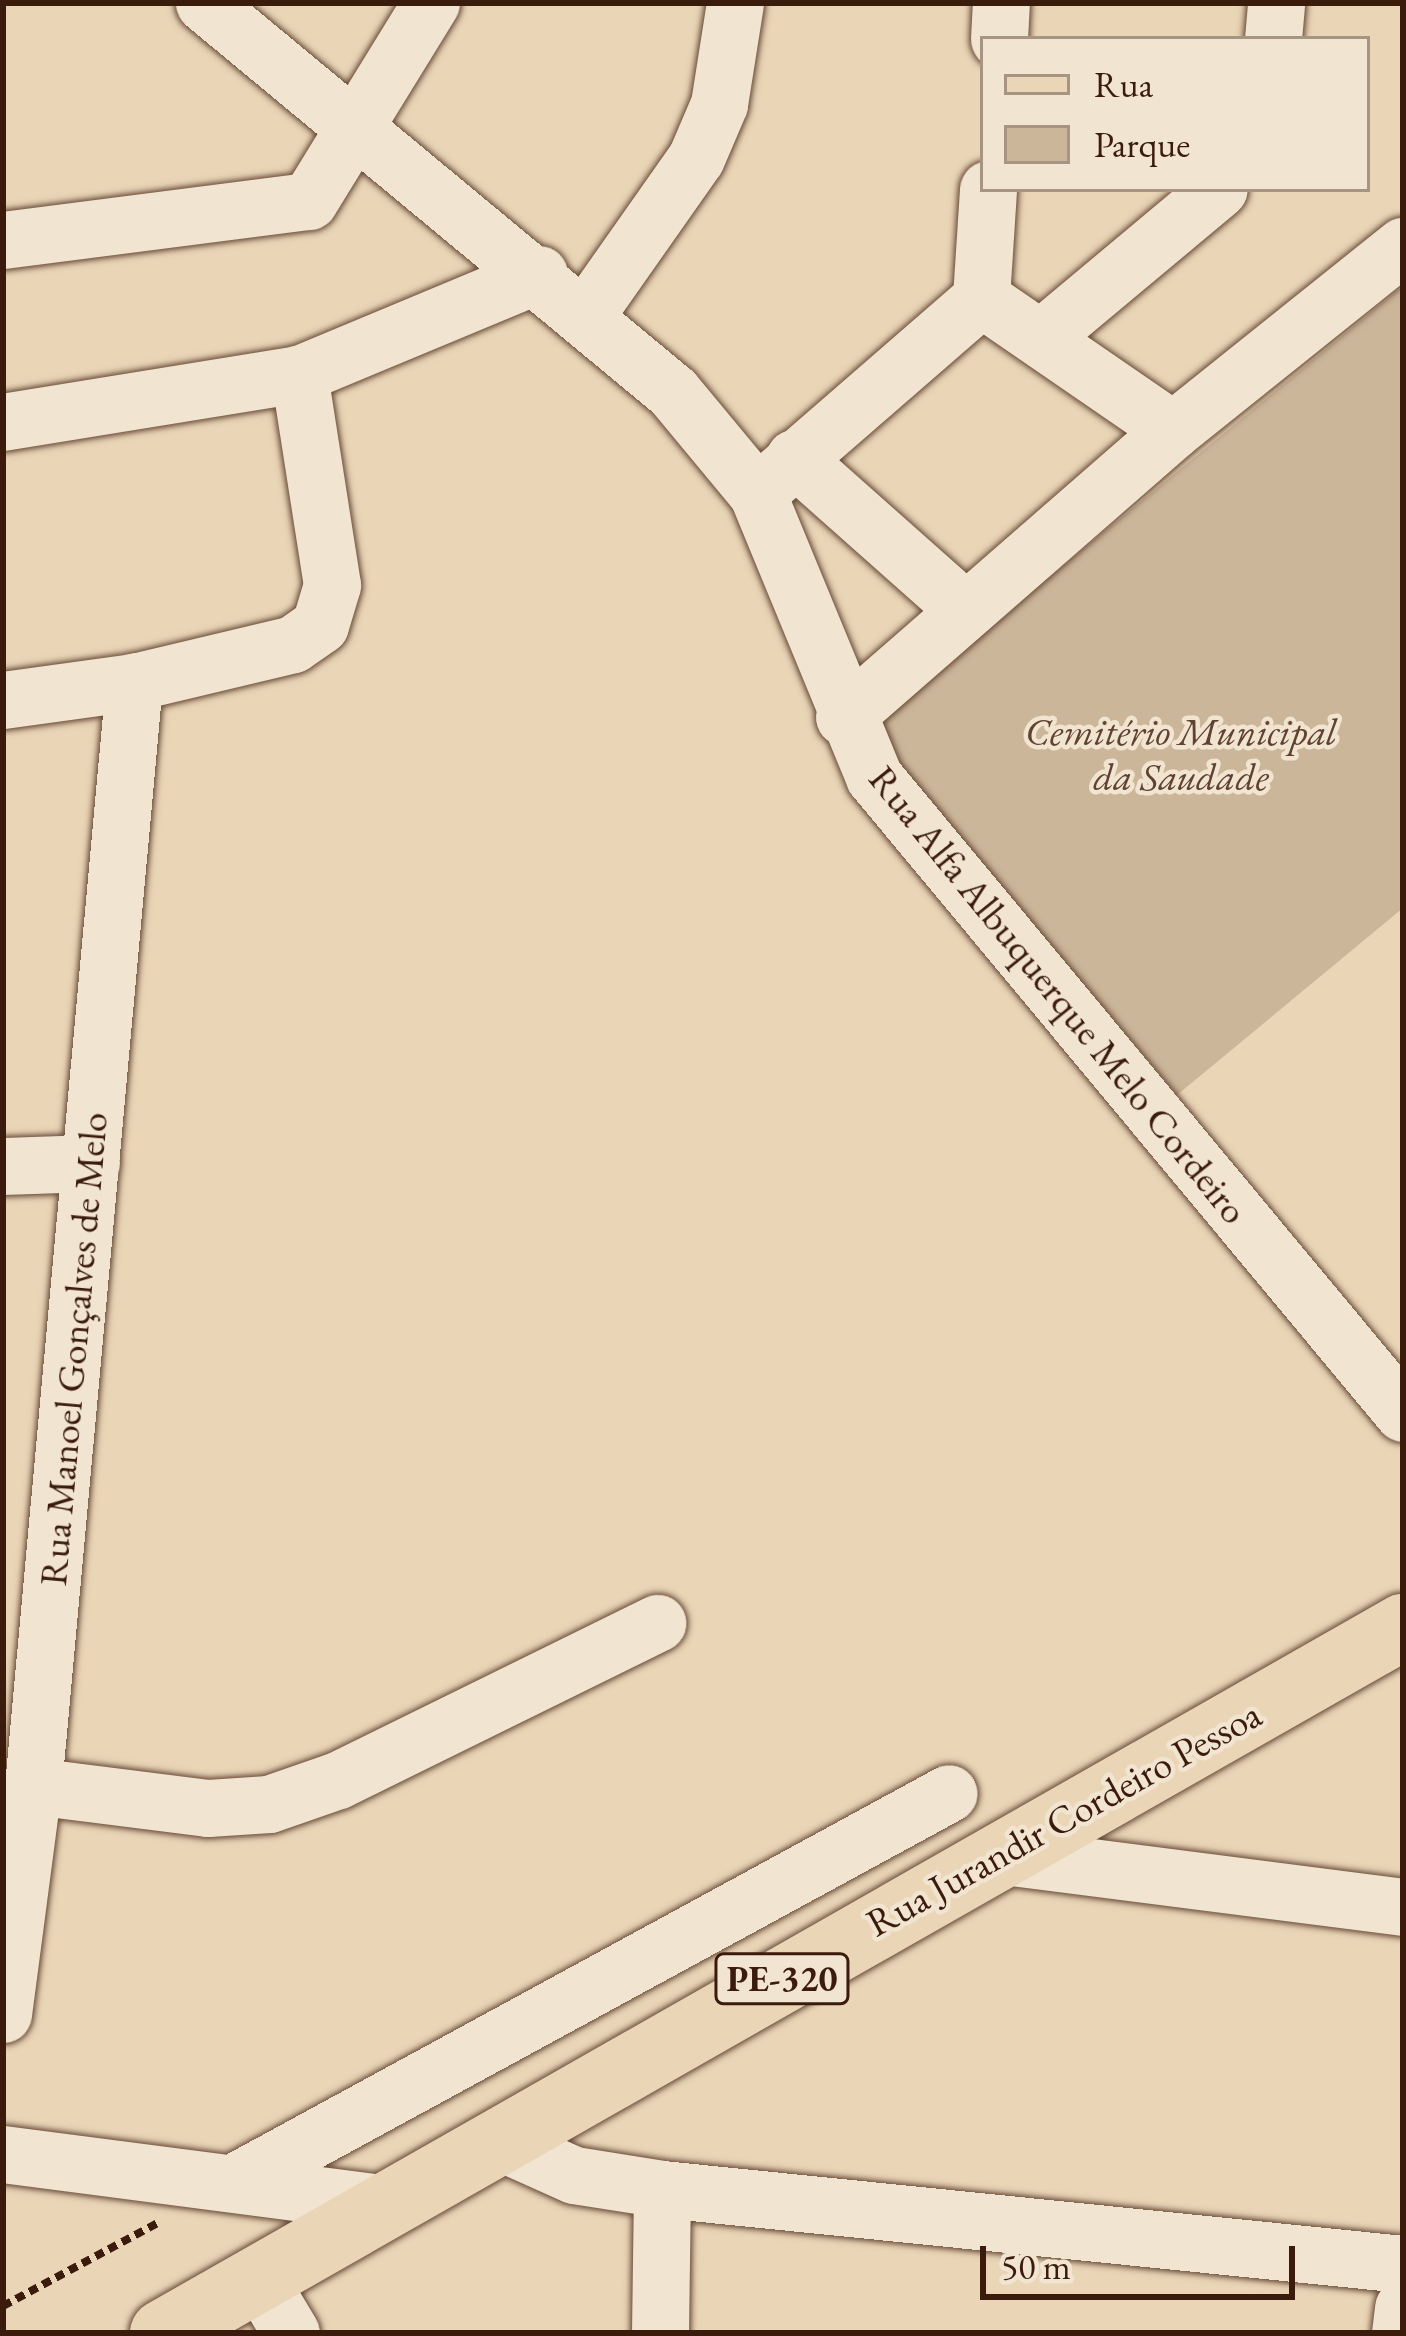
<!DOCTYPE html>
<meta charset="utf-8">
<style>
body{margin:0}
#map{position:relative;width:1406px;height:2336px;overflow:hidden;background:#ead5b7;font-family:"EB Garamond",serif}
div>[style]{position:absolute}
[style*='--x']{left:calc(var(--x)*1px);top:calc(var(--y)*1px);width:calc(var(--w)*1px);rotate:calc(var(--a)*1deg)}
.green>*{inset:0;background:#ccb69a}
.path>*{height:8px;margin-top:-4px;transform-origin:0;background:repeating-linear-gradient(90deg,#3b1c0c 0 9px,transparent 0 15px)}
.roads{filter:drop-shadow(0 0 3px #674a37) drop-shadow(0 0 3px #674a37)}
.minor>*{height:57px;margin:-28.5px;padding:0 28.5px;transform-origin:28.5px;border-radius:28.5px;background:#f1e4d0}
.major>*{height:66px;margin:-33px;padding:0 33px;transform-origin:33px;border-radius:33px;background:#ead5b7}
span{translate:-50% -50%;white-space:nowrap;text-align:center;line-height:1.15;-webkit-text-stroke:9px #f1e4d0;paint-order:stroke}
.shield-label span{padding:3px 9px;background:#f1e4d0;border:3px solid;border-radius:9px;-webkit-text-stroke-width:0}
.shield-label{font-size:36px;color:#3b1c0c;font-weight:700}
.park-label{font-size:39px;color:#5f4230;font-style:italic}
.street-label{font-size:39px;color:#3b1c0c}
.frame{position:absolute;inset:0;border:6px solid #3b1c0c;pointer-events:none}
.legend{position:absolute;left:980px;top:36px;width:390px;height:156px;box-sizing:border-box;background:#f1e4d0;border:3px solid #a89482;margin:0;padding:15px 21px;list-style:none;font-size:36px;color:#3b1c0c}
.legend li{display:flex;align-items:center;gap:24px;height:60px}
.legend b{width:60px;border:3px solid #a89482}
.scale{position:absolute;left:980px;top:2246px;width:315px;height:54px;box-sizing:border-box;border:6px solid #3b1c0c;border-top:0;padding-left:15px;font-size:36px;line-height:42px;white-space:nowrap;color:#3b1c0c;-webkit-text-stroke:9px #f1e4d0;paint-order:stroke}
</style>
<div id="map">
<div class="green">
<div style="clip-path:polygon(1403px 286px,1403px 908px,1177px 1095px,867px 727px)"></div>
</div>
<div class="path">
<div style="--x:3;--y:2306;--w:176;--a:-28.2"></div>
</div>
<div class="roads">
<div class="minor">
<div style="--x:204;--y:3;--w:609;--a:39.67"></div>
<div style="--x:673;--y:392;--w:131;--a:50.3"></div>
<div style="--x:757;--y:493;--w:307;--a:67.6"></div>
<div style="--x:874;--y:777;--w:827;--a:50.25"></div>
<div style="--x:999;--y:39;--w:36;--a:-87"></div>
<div style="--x:1273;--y:39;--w:36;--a:-85"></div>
<div style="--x:3;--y:240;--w:308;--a:-7.3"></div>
<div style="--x:309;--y:201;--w:233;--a:-58.4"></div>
<div style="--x:981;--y:298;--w:233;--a:34.5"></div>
<div style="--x:587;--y:313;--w:189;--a:-54.9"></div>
<div style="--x:696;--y:158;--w:59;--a:-66.9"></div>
<div style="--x:719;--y:104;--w:102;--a:-81"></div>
<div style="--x:1043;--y:336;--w:229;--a:-39.9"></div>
<div style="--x:3;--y:422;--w:300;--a:-9.2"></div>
<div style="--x:299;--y:374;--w:260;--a:-22.6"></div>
<div style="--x:794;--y:458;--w:227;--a:41.6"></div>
<div style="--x:757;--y:493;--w:297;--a:-41"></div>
<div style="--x:981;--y:298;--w:109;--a:-86.3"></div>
<div style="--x:3;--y:700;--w:132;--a:-7.8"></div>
<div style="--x:134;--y:682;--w:163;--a:-13.4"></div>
<div style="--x:293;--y:644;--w:33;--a:-35"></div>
<div style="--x:320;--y:625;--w:42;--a:-73.3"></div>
<div style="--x:332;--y:585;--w:214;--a:-98.9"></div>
<div style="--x:844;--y:717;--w:437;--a:-41.1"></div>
<div style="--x:1173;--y:430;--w:295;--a:-38.7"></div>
<div style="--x:3;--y:1166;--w:88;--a:-2"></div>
<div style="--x:33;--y:1786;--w:176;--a:7.2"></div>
<div style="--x:208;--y:1808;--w:61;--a:-3.8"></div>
<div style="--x:269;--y:1804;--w:73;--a:-19.2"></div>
<div style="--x:338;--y:1780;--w:356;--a:-26.2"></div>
<div style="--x:997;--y:1855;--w:409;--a:7.3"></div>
<div style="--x:3;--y:2014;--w:230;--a:-82.5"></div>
<div style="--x:33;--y:1786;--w:1109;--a:-84.77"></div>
<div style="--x:498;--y:2141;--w:83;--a:24.1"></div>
<div style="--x:574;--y:2175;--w:89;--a:9"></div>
<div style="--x:662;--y:2189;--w:745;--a:5.78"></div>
<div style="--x:3;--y:2154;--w:386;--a:7.4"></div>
<div style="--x:238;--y:2180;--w:809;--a:-28.56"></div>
<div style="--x:258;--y:2278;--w:64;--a:59"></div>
<div style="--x:660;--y:2333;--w:144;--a:-89.2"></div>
<div style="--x:1400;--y:2333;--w:26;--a:-83"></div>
</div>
<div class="major">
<div style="--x:163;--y:2333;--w:1427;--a:-29.66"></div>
</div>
</div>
<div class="shield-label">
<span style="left:782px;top:1979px">PE-320</span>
</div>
<div class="park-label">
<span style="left:1181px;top:755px">Cemitério Municipal<br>da Saudade</span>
</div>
<div class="street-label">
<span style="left:1058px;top:995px;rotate:51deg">Rua Alfa Albuquerque Melo Cordeiro</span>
<span style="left:74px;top:1349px;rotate:-85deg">Rua Manoel Gonçalves de Melo</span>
<span style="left:1064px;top:1819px;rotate:-29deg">Rua Jurandir Cordeiro Pessoa</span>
</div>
<div class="frame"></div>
<ul class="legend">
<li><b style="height:15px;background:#ead5b7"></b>Rua</li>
<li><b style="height:33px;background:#ccb69a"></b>Parque</li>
</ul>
<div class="scale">50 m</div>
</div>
